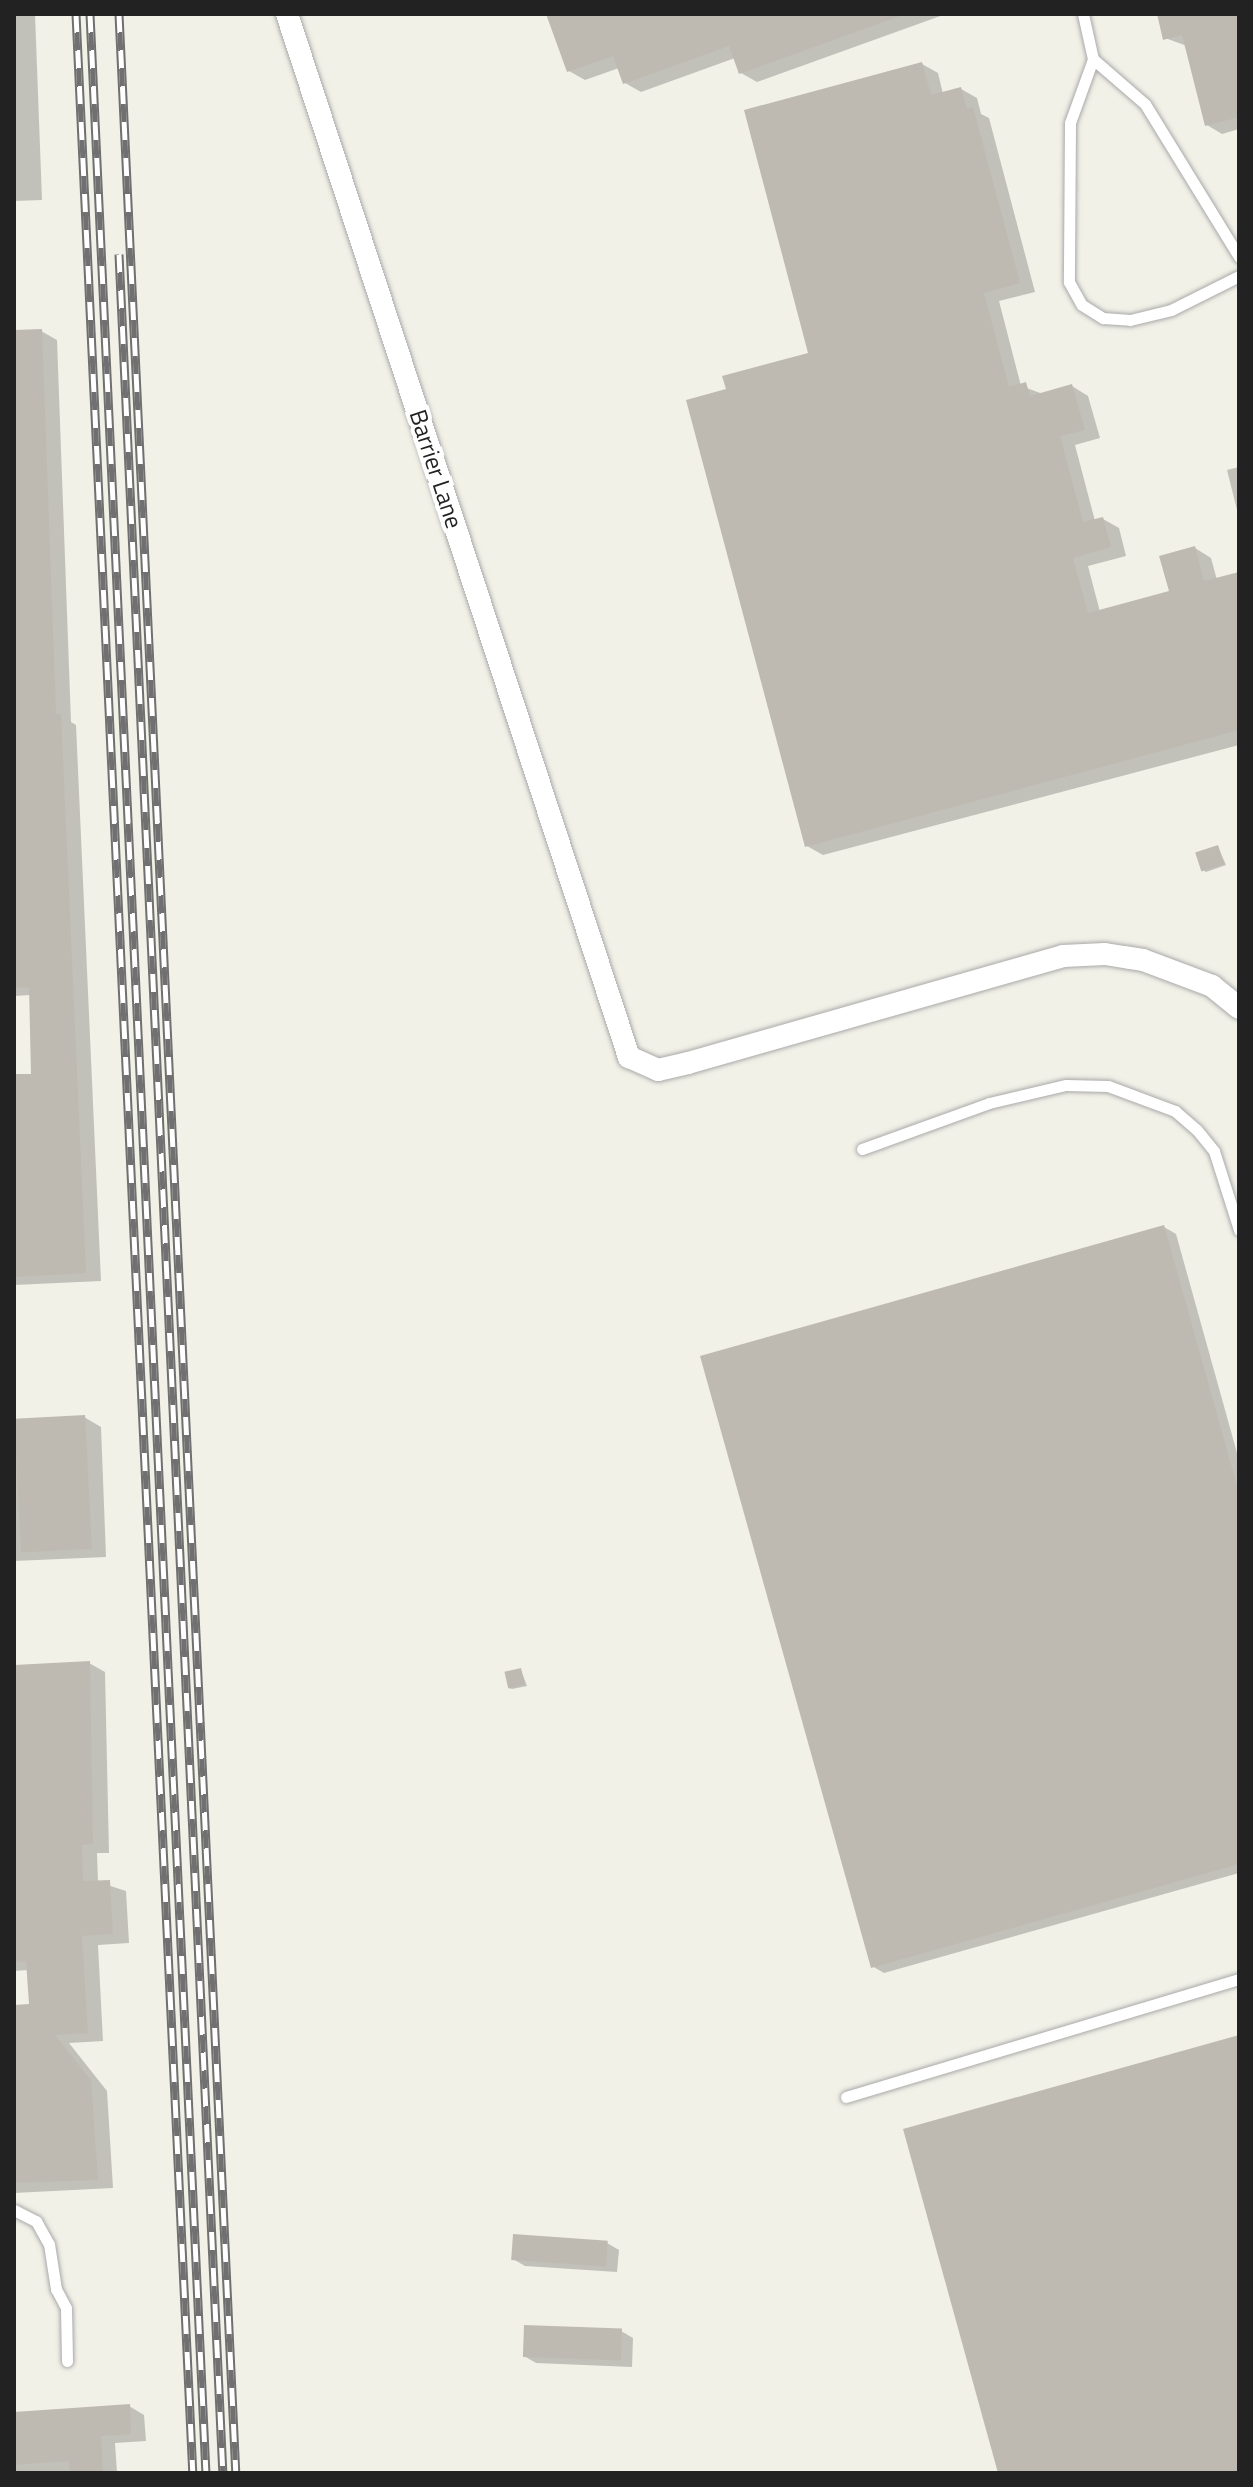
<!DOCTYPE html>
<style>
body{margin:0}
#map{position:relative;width:1253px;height:2487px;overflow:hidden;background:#f2f1e8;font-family:"Titillium Web",sans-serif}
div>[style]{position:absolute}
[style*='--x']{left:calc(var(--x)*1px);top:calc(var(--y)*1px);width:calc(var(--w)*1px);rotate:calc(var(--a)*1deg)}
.shadow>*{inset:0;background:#0003}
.building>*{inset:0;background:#bfbab1;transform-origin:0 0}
.roads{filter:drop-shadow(0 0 2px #a9a9a9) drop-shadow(0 0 2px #a9a9a9)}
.lane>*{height:11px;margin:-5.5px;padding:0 5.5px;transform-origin:5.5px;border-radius:5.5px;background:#fff}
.street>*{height:22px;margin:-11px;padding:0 11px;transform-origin:11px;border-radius:11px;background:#fff}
.rail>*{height:9px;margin-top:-4.5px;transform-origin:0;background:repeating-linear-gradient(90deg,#fff 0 18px,#707070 0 36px);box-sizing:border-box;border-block:2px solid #707070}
span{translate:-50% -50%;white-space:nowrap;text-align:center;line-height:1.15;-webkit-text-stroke:8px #fff;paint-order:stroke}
.street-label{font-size:24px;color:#222}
.frame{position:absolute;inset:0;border:16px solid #222;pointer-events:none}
</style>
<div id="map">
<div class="shadow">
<div style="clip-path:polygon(14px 14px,35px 14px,42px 200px,14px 201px)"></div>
<div style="clip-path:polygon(548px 14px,946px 14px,757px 82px,741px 73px,735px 58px,641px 92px,625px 83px,619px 68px,585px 80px,569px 71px)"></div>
<div style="clip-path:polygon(1159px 14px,1239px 14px,1239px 129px,1222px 134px,1207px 125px,1187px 46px,1165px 38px)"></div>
<div style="clip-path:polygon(922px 64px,938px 73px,943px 94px,961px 89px,977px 98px,981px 114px,989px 118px,1035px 292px,999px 301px,1021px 386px,1043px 394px,1072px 386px,1088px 396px,1100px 438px,1075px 445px,1095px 521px,1103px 519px,1119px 528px,1126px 556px,1088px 566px,1100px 612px,1171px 592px,1195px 548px,1211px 558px,1217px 580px,1239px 574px,1239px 745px,823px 855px,807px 846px,728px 391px,811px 354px)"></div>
<div style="clip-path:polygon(41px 331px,57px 340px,71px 722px,76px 725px,101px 1281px,14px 1285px,14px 1076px,33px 1075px,31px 995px,14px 996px,14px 332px)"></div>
<div style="clip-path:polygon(1239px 467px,1239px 518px,1227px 470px)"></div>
<div style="clip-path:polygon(1218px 847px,1226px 865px,1206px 872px,1203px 870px)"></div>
<div style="clip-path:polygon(1164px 1227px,1176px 1234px,1239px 1460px,1239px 1873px,884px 1973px,872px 1966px)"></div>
<div style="clip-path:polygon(84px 1417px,101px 1427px,106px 1557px,14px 1561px,14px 1421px)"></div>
<div style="clip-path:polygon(89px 1663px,105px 1672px,109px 1853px,97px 1853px,98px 1882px,126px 1891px,129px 1943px,98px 1945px,103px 2041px,69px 2043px,107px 2091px,113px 2188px,14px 2193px,14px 2040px,31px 2006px,29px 1970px,14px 1971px,14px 1667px)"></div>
<div style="clip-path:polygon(521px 1670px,527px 1686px,512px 1689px,509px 1688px)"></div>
<div style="clip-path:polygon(607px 2243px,619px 2250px,617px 2272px,525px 2266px,513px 2259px)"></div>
<div style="clip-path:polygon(621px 2331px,633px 2338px,632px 2367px,536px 2363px,524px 2356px)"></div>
<div style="clip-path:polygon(129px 2406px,144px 2415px,146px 2441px,115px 2443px,117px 2473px,14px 2473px,14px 2414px)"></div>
</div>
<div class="building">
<div style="clip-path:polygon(546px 14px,899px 14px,900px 16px,739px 74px,729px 46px,623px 84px,613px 56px,567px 72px)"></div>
<div style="clip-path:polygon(1157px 14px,1239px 14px,1239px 117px,1205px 126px,1182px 35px,1163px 40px)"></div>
<div style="clip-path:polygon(922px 62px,931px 95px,961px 87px,967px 109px,973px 107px,1020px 283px,984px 293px,1009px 387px,1026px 382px,1030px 396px,1072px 384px,1085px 430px,1060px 436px,1083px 522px,1103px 517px,1111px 547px,1073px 558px,1088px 613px,1169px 591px,1159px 556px,1195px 546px,1204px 581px,1239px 572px,1239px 730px,805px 847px,686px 400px,726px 389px,722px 376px,808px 353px,744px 110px)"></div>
<div style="clip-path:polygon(42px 329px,56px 714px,61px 714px,86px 1273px,14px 1277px,14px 1074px,31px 1074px,29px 987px,14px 988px,14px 330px)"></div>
<div style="left:1218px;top:845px;width:20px;height:24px;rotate:72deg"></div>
<div style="clip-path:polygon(1164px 1225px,1239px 1493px,1239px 1864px,871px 1968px,700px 1356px)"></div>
<div style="left:85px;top:1415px;width:134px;height:71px;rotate:87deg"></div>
<div style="clip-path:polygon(90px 1661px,93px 1844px,82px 1845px,83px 1881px,110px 1880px,113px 1934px,82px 1936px,88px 2033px,55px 2035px,91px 2080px,98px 2180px,14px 2183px,14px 2005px,29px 2004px,26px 1961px,14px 1962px,14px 1665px)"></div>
<div style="left:521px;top:1668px;width:17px;height:17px;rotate:77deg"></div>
<div style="clip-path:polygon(1239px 2035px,1239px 2473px,998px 2473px,903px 2129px)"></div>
<div style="left:513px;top:2234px;width:95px;height:26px;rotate:4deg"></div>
<div style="left:524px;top:2325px;width:98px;height:32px;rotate:2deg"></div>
<div style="clip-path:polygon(130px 2404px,131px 2434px,101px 2436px,103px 2473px,70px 2473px,69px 2461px,14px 2465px,14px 2412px)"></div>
</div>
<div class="roads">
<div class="lane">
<div style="--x:1083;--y:14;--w:46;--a:77.5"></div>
<div style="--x:1093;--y:59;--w:68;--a:109.8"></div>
<div style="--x:1070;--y:123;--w:159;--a:90.4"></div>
<div style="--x:1069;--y:282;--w:26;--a:61"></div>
<div style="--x:1082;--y:305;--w:25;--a:32"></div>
<div style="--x:1103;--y:318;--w:27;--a:4"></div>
<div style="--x:1130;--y:320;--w:42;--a:-13.7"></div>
<div style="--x:1171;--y:310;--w:76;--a:-26.6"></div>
<div style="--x:1093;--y:59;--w:69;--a:40.9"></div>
<div style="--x:1145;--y:104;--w:180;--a:58.4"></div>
<div style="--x:862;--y:1149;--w:135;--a:-19.9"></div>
<div style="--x:989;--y:1103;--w:79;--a:-13.2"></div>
<div style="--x:1066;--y:1085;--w:42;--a:1.4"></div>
<div style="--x:1108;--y:1086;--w:72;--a:20.5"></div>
<div style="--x:1175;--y:1111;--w:29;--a:41"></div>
<div style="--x:1197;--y:1130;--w:27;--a:51"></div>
<div style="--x:1214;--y:1151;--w:83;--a:72.4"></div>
<div style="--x:846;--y:2097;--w:410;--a:-16.7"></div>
<div style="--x:14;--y:2210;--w:25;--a:27"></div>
<div style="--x:36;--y:2221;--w:26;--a:61"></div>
<div style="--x:49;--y:2244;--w:46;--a:81.2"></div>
<div style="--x:56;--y:2289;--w:21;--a:62"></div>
<div style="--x:66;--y:2308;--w:53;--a:88.9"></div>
</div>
<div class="street">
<div style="--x:287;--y:14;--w:1098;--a:71.85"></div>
<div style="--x:629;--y:1057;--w:32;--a:24"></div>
<div style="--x:658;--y:1070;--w:31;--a:-13"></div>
<div style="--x:688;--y:1063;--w:390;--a:-15.9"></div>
<div style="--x:1063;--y:956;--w:42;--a:-2.7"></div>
<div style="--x:1105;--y:954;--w:38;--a:9"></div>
<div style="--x:1143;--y:960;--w:74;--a:20.6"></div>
<div style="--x:1212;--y:986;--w:35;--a:39"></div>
</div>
</div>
<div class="rail">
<div style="--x:76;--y:14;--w:2462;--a:87.28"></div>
<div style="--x:90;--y:14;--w:2462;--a:87.3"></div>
<div style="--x:119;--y:14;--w:2462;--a:87.28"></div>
<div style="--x:119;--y:254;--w:2221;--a:87.32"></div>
</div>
<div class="street-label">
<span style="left:436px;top:469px;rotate:72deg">Barrier Lane</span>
</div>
<div class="frame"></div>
</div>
